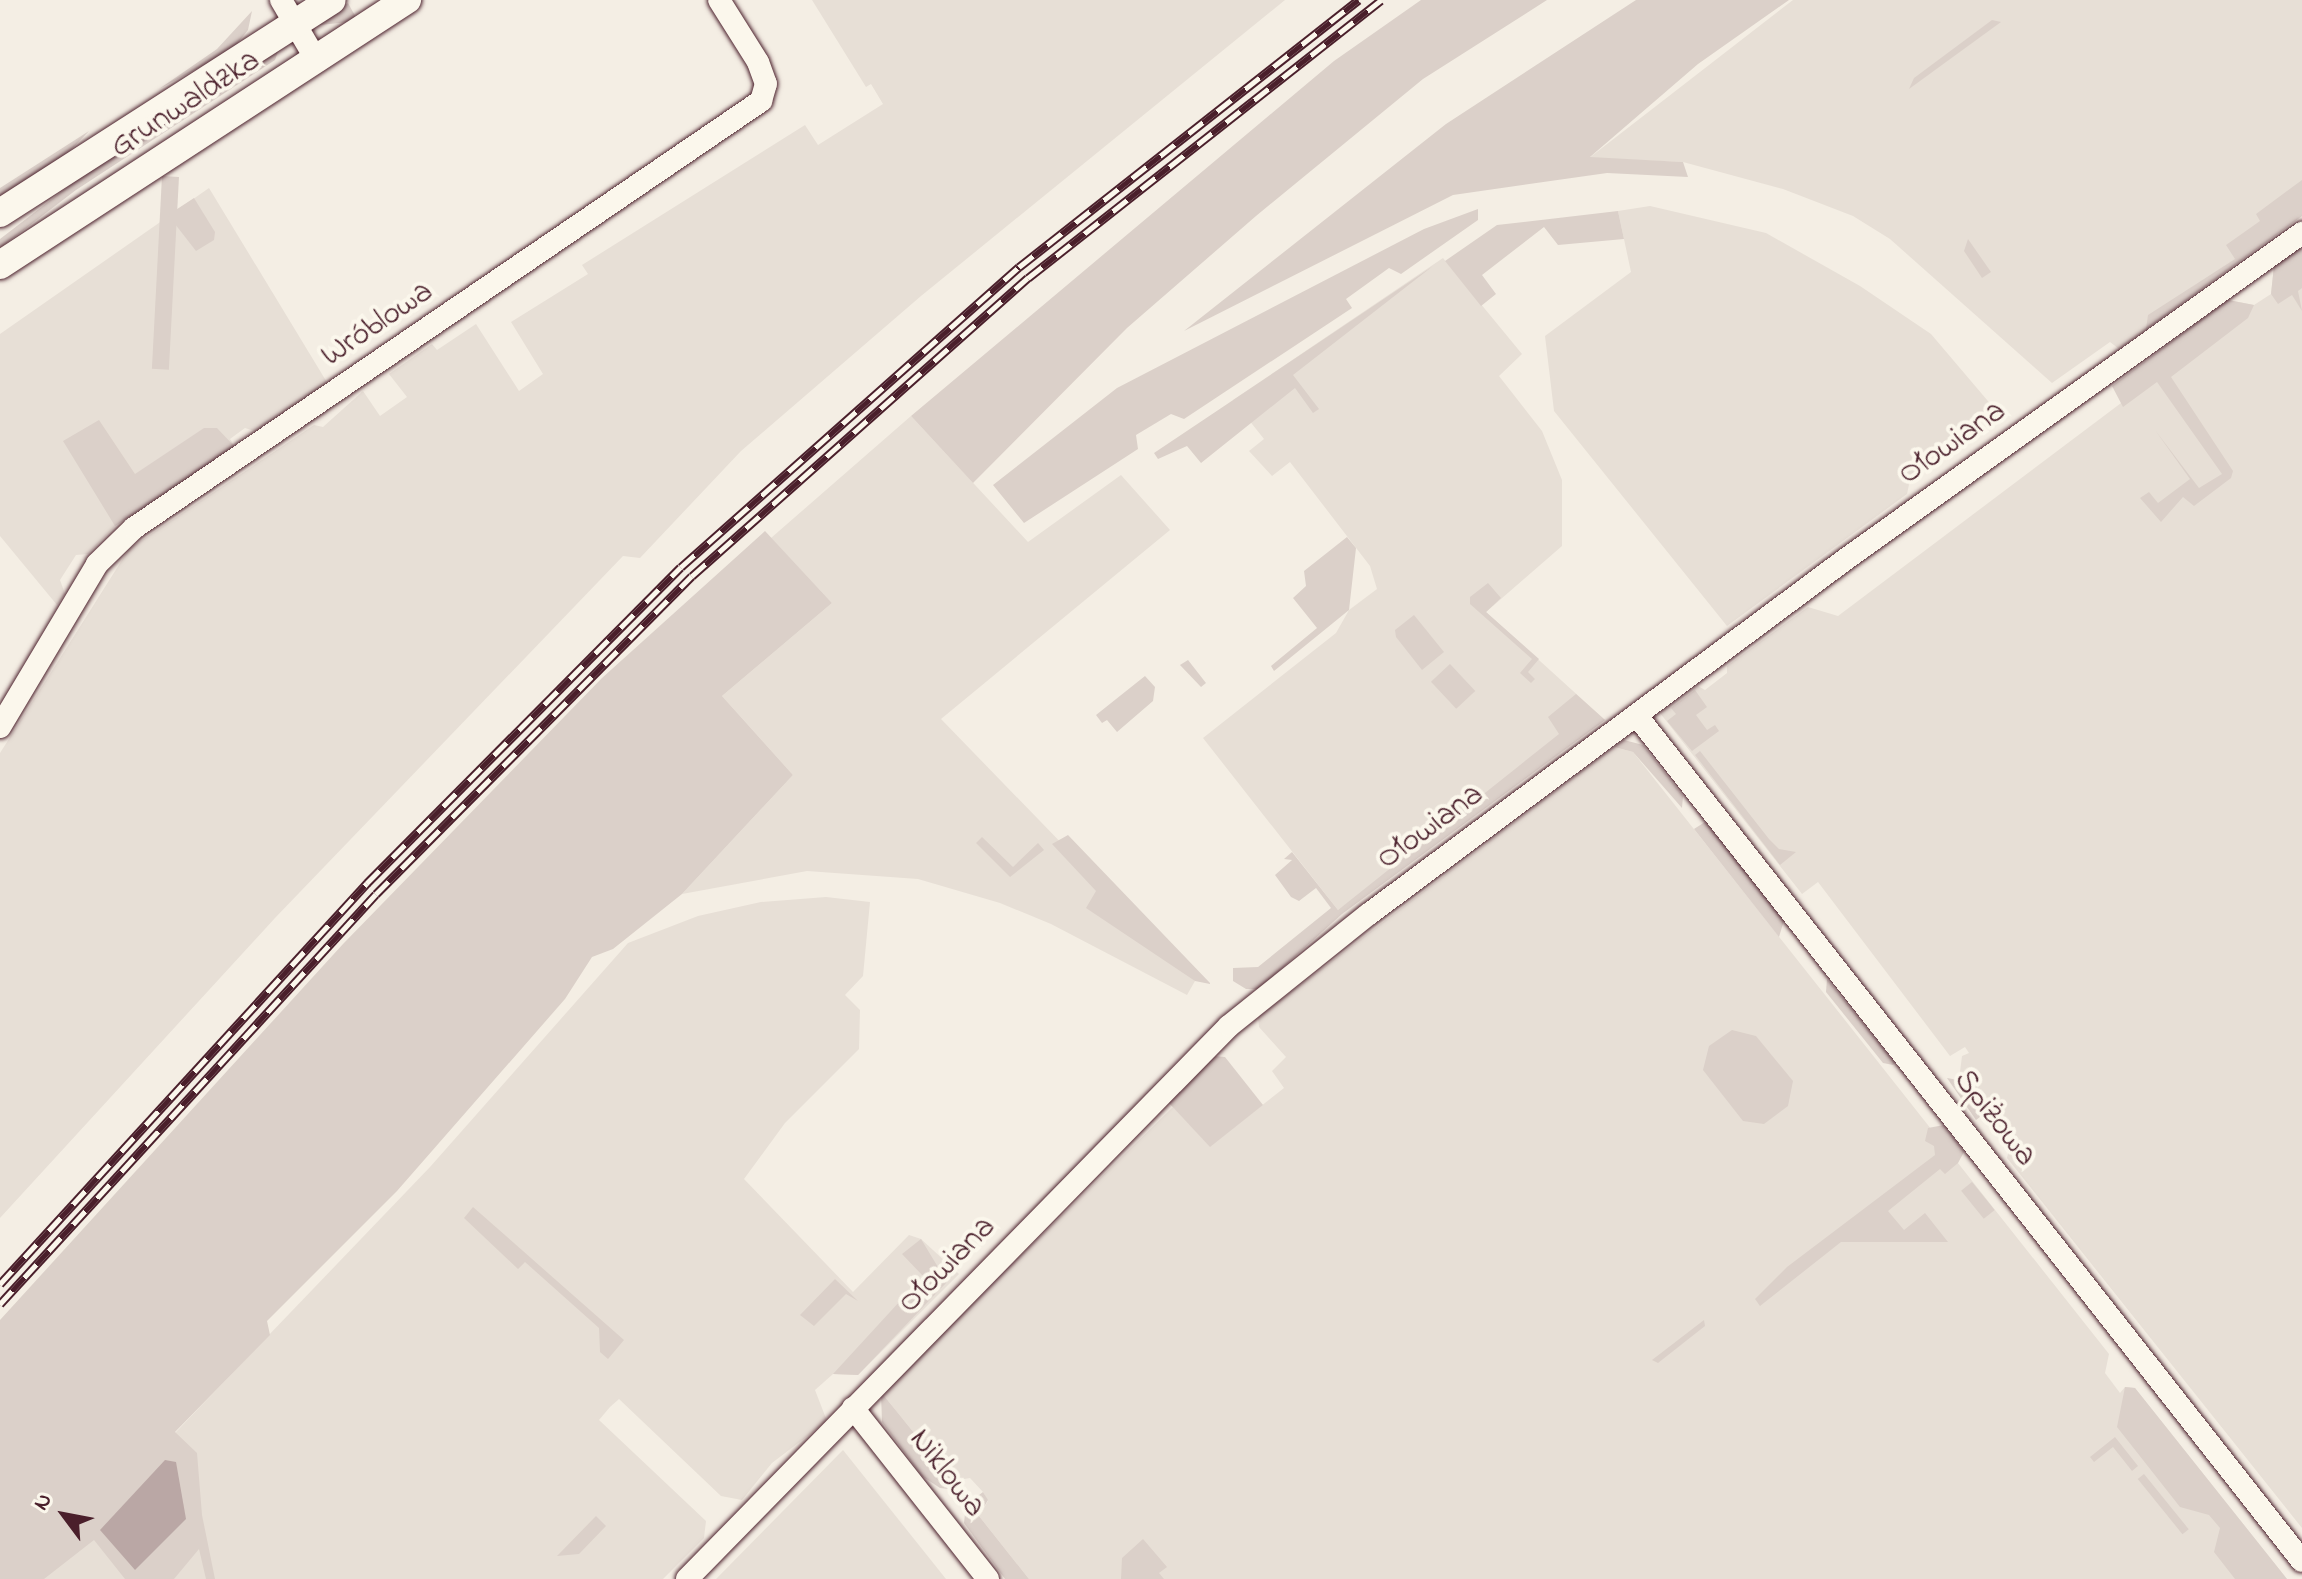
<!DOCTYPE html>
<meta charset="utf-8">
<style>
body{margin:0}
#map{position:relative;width:2302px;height:1579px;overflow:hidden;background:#f4eee4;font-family:"Indie Flower",sans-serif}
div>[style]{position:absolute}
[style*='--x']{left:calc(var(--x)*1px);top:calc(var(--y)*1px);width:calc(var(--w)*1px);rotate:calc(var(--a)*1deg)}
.built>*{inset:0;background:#e7dfd6}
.green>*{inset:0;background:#dbd0c9;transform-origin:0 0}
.water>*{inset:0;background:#baa7a5}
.roads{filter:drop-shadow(0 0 2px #4a1f2b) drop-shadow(0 0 2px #4a1f2b)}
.minor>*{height:22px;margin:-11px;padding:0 11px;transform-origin:11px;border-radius:11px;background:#fbf7ec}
.major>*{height:28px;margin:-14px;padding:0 14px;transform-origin:14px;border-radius:14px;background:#fbf7ec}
.rail>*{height:9px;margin-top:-4.5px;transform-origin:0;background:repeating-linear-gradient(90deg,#fbf7ec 0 18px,#4a1f2b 0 36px);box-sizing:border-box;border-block:2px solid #4a1f2b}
span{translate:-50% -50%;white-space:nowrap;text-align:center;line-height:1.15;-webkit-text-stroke:8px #fbf7ec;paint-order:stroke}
.street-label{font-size:32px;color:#4a1f2b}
.north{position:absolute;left:24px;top:1475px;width:80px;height:80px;-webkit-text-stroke:6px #fbf7ec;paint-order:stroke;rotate:302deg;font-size:22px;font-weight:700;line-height:32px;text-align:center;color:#4a1f2b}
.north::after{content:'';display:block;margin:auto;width:28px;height:36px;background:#4a1f2b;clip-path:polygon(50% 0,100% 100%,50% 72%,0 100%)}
</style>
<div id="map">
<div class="built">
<div style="clip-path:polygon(812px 0,1285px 0,921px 296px,741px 451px,640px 558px,623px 556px,275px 918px,0 1218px,0 753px,129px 549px,314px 425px,323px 427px,363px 391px,380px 416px,407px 397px,389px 374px,432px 344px,437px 350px,476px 324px,519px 391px,543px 374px,511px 322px,588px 274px,582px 265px,805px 125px,818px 145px,883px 104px,871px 84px,866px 87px)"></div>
<div style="clip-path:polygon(1793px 0,2302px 0,2302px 216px,2119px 349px,2110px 342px,2052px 383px,1890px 239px,1853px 216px,1783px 189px,1683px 162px,1589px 158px)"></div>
<div style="clip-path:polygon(209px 188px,328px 384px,258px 432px,245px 428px,230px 439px,235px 447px,115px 526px,88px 554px,76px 555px,60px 580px,65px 594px,57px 605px,0 536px,0 334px)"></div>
<div style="clip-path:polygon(1650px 206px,1766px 233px,1860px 286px,1931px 334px,1993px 407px,1911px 475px,1907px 494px,1727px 626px,1554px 411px,1545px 336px,1631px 272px,1618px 211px)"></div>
<div style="clip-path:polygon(2302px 249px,2302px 1528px,2007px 1158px,2012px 1137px,1960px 1072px,1962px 1056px,1969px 1053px,1965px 1047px,1950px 1056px,1818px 882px,1802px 894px,1660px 713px,1698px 686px,1705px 690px,1727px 673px,1727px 666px,1808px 607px,1838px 616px,2157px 376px,2228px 300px,2254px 305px,2271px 294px,2274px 266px)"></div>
<div style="clip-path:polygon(1443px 258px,1522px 354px,1499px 376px,1542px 431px,1562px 480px,1562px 546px,1486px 612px,1605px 720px,1338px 910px,1203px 738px,1336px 633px,1349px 610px,1377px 589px,1370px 566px,1290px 462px,1272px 476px,1249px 451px,1264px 439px,1233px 400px)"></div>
<div style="clip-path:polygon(911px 416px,1028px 542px,1121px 475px,1170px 530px,941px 719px,1195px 981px,1187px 995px,1051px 924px,1000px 903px,918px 879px,807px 871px,682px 894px,793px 775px,722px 696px,832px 603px,771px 538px)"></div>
<div style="clip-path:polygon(1614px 747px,1633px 752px,2109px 1354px,2105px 1373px,2120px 1393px,2125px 1387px,2135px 1388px,2287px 1579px,1029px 1579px,979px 1516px,988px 1501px,983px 1492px,970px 1478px,953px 1481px,881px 1392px,1173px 1107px,1210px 1146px,1284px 1088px,1272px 1071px,1286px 1057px,1259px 1027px,1258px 1017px)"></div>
<div style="clip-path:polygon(826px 897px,870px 902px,863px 976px,845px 995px,860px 1010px,859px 1049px,785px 1123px,744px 1179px,853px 1292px,909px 1235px,921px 1239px,959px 1274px,858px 1375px,833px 1374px,815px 1390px,827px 1421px,772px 1463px,742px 1500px,721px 1496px,619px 1399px,610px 1407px,599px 1420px,706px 1521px,704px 1538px,663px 1579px,0 1579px,0 1467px,175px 1433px,430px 1167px,628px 943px,698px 916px,761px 902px)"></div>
<div style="clip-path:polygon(843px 1450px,946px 1579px,716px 1579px)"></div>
</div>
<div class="green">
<div style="clip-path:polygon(1421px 0,1547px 0,1423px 79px,1256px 216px,1127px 328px,973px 483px,911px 416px,1334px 61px)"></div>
<div style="clip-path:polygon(1636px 0,1789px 0,1698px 64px,1590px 157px,1683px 162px,1688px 177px,1607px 173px,1453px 195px,1184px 331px,1446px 124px)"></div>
<div style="clip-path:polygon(348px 3px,358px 21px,320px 25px,319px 23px)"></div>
<div style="clip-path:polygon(252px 11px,248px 30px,232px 50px,159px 89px,217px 49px)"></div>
<div style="clip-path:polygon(1992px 20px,2001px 22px,1909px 89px,1914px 78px)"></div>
<div style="clip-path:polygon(279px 49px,275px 60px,76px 190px,0 248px,0 239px,78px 179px)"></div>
<div style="clip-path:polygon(89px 131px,64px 157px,0 199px,0 188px)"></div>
<div style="left:162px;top:176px;width:17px;height:193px;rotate:3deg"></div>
<div style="clip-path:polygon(2302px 180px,2302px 216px,2146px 329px,2148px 315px,2235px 259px,2226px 245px,2260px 221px,2256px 214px)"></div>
<div style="clip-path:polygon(194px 198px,215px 232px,214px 240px,196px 251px,168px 215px)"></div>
<div style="clip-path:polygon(1478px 209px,1478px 220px,1401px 274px,1389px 268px,1346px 299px,1352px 308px,1184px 419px,1171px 414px,1136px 435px,1138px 449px,1024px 523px,993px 485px,1117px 388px,1424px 229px)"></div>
<div style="clip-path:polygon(1618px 211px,1624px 239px,1558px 245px,1544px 227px,1482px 275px,1496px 294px,1481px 306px,1445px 261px,1497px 225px)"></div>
<div style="clip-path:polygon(1968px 239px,1991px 272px,1982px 278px,1964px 251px)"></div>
<div style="clip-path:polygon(2298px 249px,2302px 249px,2302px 288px,2298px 291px,2302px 311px,2292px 295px,2278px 304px,2271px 294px,2274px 266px)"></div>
<div style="clip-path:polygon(1433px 266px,1293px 375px,1319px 409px,1313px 413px,1295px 388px,1201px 463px,1187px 446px,1158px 459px,1154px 453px)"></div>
<div style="clip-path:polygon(2228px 300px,2254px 305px,2248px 318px,2171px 377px,2233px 471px,2231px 478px,2194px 506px,2183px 497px,2161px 522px,2140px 498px,2149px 492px,2158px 503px,2190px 479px,2155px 430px,2199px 488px,2222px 474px,2157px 382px,2123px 407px,2112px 386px)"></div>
<div style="clip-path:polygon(99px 420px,135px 474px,204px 428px,217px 428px,235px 447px,115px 526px,63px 441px)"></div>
<div style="clip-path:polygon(765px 531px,832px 603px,722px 696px,793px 775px,682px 894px,613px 949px,592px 957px,565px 999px,397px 1191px,267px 1321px,270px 1335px,175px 1432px,197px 1453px,202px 1515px,215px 1579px,206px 1579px,199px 1549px,174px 1579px,125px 1579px,94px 1540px,44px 1579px,0 1579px,0 1320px,343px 944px,602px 678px)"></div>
<div style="clip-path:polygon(1347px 537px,1356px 548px,1349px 610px,1274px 671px,1271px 666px,1317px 628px,1293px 598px,1306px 586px,1304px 571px)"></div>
<div style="clip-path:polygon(1488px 583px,1501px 598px,1486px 612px,1539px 659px,1528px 672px,1535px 679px,1531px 683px,1520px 673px,1532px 659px,1470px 604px,1470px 597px)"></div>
<div style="clip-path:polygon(1414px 615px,1444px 652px,1422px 670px,1396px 637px,1395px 630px)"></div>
<div style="clip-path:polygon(1188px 660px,1206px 683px,1201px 687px,1180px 665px)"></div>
<div style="left:1450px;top:664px;width:37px;height:26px;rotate:47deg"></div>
<div style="clip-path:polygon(1145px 676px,1155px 687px,1153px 701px,1117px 732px,1107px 720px,1102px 723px,1096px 715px)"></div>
<div style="clip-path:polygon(1695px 690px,1707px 707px,1696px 715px,1707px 730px,1715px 725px,1719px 731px,1692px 751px,1667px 721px,1676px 714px,1671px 708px)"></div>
<div style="clip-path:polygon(1576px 694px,1605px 720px,1342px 914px,1259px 989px,1246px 989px,1233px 981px,1233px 968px,1258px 967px,1331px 908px,1316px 888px,1299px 901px,1291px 897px,1275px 875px,1292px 860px,1284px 859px,1292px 852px,1338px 910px,1559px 734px,1548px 717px)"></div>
<div style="clip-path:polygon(1624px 740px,1643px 745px,1683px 796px,1682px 808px,1633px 752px,1614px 747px)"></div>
<div style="clip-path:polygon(1700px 751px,1769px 839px,1779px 849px,1796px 852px,1780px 865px,1695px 755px)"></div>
<div style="clip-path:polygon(1705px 822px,1785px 917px,1779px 937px,1694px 829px)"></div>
<div style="clip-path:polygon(1068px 835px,1210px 983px,1210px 984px,1195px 981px,1086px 908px,1096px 891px,1052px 844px)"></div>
<div style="clip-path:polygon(982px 837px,1013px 867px,1038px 843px,1044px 850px,1010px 877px,976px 843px)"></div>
<div style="clip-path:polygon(1827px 979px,1895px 1063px,1893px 1065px,1883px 1063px,1826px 992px)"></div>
<div style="clip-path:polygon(1732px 1030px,1756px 1036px,1793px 1081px,1788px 1106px,1764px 1124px,1743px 1121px,1703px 1070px,1709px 1046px)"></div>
<div style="clip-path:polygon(1213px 1056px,1225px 1057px,1263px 1105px,1210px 1147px,1168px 1102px)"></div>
<div style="clip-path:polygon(1947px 1078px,1958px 1080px,1984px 1114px,1976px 1120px)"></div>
<div style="clip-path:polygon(1944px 1125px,1964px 1152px,1958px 1163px,1945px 1174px,1940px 1169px,1888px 1211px,1904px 1230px,1925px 1213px,1948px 1242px,1841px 1242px,1760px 1306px,1755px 1299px,1787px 1267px,1935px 1155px,1934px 1146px,1925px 1141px,1928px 1128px)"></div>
<div style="left:1972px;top:1182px;width:36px;height:14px;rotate:51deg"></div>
<div style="clip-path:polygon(473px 1207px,624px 1340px,608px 1359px,600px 1352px,599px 1328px,525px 1262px,518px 1269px,464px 1218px)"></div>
<div style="clip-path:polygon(921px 1239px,947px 1282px,858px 1375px,833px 1374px,923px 1276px,902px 1254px)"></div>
<div style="clip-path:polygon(835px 1279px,858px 1301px,846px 1294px,814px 1326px,800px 1315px)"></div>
<div style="clip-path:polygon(1704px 1320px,1705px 1326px,1658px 1363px,1652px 1360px)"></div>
<div style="clip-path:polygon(2125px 1387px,2135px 1388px,2287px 1579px,2235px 1579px,2214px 1552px,2220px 1528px,2209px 1515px,2180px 1507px,2117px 1427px)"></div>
<div style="clip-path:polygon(881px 1392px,953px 1481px,958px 1490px,940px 1488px,922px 1476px,882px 1422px)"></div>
<div style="clip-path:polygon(2115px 1437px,2138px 1466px,2132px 1471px,2113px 1447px,2094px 1462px,2090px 1457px)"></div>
<div style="left:2144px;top:1474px;width:71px;height:8px;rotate:51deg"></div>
<div style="clip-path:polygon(983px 1492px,988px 1500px,979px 1516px,1029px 1579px,1005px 1579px,964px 1523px,966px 1505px)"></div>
<div style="clip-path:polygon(596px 1516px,606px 1526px,579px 1554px,557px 1556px)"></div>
<div style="clip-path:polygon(1143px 1539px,1167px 1567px,1159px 1573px,1164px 1579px,1121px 1579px,1122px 1558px)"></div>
</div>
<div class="water">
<div style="clip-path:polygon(165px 1460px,176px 1462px,186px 1519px,135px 1570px,100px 1530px)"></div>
</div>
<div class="roads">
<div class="minor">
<div style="--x:281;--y:0;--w:71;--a:59.5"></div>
<div style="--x:1637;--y:716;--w:1075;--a:51.8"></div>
<div style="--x:0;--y:727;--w:190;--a:-59.2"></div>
<div style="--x:97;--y:564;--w:52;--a:-44.2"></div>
<div style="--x:134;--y:528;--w:759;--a:-34.26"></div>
<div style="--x:761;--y:101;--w:18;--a:-74"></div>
<div style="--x:766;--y:84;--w:23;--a:-110"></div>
<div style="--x:758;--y:62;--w:73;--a:-122.2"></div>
<div style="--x:853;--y:1408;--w:218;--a:51.7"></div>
<div style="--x:687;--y:1579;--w:774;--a:-45.58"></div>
<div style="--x:1229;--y:1026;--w:179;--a:-38.7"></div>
<div style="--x:1369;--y:914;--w:595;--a:-36.66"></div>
<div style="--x:1846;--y:559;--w:561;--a:-35.56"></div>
</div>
<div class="major">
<div style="--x:0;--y:213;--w:394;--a:-32.7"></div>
<div style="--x:0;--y:265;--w:486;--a:-33.1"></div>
</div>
</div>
<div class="rail">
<div style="--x:0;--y:1284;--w:544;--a:-47.53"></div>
<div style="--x:367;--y:883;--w:445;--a:-45.2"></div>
<div style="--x:681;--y:567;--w:452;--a:-41.6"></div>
<div style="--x:1019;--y:267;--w:432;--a:-38.2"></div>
<div style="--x:0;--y:1304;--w:556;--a:-47.48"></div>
<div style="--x:376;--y:894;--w:448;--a:-45.2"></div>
<div style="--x:692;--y:576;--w:449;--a:-41.6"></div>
<div style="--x:1028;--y:278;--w:449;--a:-38.2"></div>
</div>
<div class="street-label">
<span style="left:186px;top:105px;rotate:-33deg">Grunwaldzka</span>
<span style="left:378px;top:325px;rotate:-34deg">Wróblowa</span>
<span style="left:1953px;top:444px;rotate:-35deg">Ołowiana</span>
<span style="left:1431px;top:828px;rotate:-36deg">Ołowiana</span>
<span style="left:1994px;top:1119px;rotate:52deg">Spiżowa</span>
<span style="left:948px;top:1266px;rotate:-45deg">Ołowiana</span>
<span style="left:946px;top:1474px;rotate:52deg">Niklowa</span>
</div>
<div class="north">N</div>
</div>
